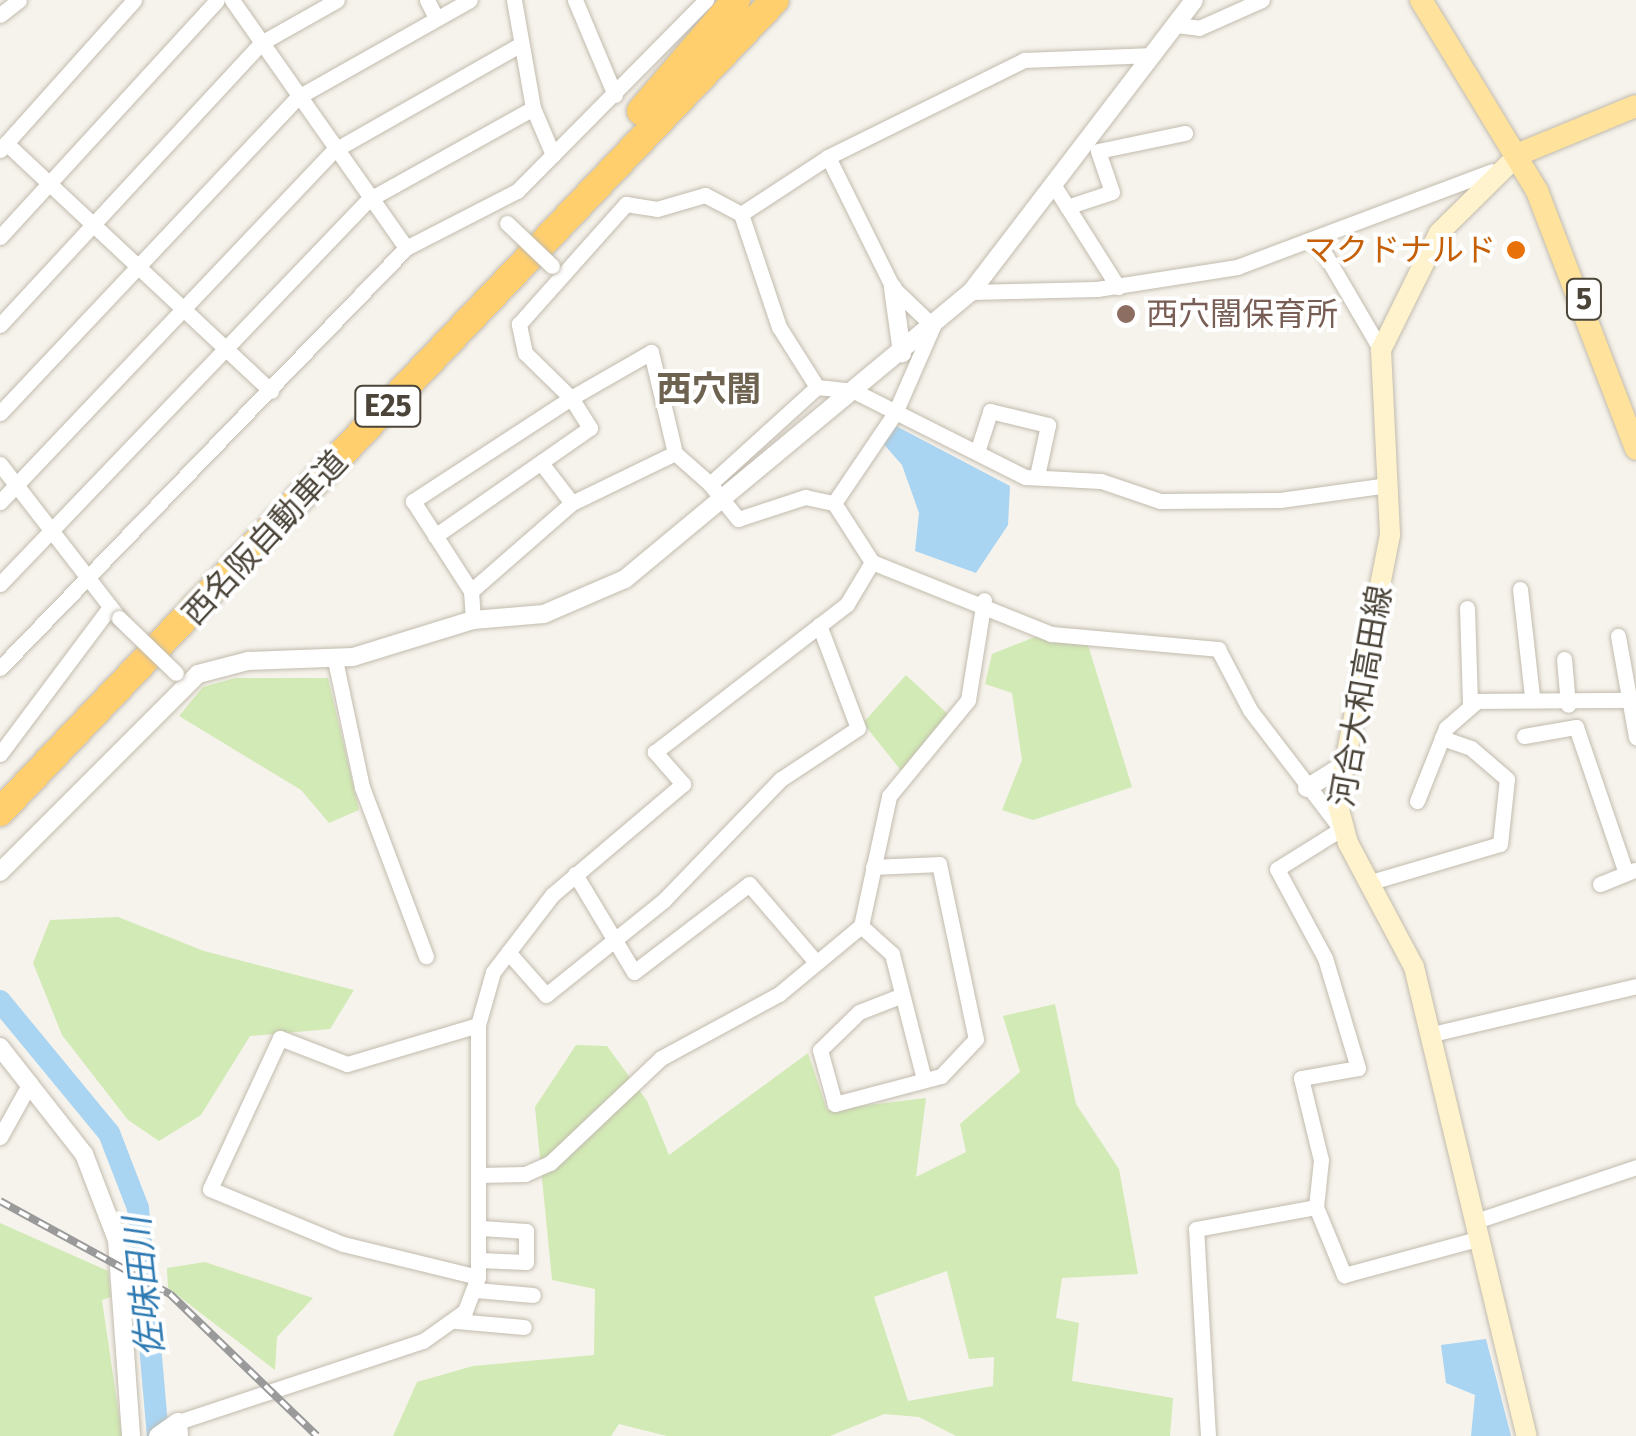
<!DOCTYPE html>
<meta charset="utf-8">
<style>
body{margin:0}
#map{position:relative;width:1636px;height:1436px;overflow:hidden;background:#f6f3ec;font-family:"Fira Sans","Noto Sans JP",sans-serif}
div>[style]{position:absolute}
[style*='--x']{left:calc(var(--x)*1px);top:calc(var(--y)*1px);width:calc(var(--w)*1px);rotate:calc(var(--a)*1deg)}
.green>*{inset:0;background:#d2eab5}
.water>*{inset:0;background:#a9d4f2}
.river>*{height:22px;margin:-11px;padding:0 11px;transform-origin:11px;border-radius:11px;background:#a9d4f2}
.roads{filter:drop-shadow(0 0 2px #c2bbae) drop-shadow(0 0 2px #c2bbae)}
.minor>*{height:15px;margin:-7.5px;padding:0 7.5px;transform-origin:7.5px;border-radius:7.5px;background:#fff}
.tertiary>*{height:18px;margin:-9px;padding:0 9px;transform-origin:9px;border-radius:9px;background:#fff}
.secondary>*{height:20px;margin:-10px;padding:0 10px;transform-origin:10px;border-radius:10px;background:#fff3cd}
.primary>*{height:22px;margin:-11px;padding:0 11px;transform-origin:11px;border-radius:11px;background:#ffe39c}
.motorway>*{height:28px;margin:-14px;padding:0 14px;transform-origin:14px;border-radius:14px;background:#ffcf6e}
.rail>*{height:8px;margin-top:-4px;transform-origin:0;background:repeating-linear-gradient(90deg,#fff 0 11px,#9a9a9a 0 22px);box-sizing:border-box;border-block:2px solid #9a9a9a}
.bridges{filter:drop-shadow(0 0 2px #c2bbae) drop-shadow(0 0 2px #c2bbae)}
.minor-bridge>*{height:15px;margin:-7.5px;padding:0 7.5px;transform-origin:7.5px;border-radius:7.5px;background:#fff}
.dots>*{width:28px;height:28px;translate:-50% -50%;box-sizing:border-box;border:5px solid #fff;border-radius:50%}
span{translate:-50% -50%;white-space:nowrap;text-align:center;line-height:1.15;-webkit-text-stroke:8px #fff;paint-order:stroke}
.shield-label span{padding:2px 8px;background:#fff;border:2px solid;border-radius:8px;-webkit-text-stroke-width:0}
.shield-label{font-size:30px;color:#4b4439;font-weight:700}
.food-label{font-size:32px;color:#c56008}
.right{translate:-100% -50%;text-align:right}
.education-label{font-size:32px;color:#785e54}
.left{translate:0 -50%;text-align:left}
.street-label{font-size:32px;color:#4b4439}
.neighbourhood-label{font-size:35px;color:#6e6250;font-weight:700}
.water-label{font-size:35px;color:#2e7ab2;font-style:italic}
</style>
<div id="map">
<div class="green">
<div style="clip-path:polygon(1042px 634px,1087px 642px,1132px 787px,1033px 820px,1002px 810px,1022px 760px,1012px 693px,985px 684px,992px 654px)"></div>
<div style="clip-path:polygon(906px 675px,950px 716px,903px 773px,863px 723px)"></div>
<div style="clip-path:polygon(235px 678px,328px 678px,359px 810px,329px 823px,301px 790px,179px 716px,203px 687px)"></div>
<div style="clip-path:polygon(118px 917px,204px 951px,354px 990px,330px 1029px,250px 1036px,201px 1115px,159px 1141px,128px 1120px,62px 1035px,33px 963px,50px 920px)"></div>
<div style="clip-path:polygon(evenodd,1055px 1004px,1076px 1104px,1119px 1169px,1138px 1274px,1062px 1278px,1056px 1318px,1079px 1323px,1072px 1381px,1173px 1398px,1170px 1436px,956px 1436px,919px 1417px,884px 1414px,830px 1436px,667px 1436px,619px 1424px,611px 1436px,393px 1436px,417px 1382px,473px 1366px,594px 1355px,595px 1289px,552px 1280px,535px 1107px,576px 1045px,607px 1046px,647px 1101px,669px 1155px,808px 1053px,827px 1110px,926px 1098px,916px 1177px,966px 1152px,960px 1124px,1020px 1072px,1003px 1016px,1055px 1004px,947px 1271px,969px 1359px,994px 1357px,993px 1386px,908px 1401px,874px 1297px,947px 1271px)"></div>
<div style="clip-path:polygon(0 1223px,108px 1271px,111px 1297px,102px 1300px,122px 1436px,0 1436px)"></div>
<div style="clip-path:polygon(205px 1262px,313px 1298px,277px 1337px,275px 1370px,168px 1288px,167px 1268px)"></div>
</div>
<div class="water">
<div style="clip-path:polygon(894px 425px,1010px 486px,1008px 525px,976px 573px,915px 551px,919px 513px,902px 465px,880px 440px)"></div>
<div style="clip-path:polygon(1486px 1339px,1511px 1436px,1471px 1436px,1475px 1395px,1446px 1383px,1441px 1345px)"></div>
</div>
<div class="river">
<div style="--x:0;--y:1001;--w:171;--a:50.5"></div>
<div style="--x:109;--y:1133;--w:80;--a:68.9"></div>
<div style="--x:138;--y:1208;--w:229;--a:85"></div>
</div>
<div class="roads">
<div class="minor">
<div style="--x:232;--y:0;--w:303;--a:54.9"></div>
<div style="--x:427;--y:0;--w:20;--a:63"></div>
<div style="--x:514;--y:0;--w:110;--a:80"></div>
<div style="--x:533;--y:108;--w:51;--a:66.9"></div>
<div style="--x:575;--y:0;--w:103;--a:67.2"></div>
<div style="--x:0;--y:15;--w:24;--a:-38"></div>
<div style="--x:1176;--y:25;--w:23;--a:7"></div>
<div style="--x:1199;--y:28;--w:69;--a:-24"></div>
<div style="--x:6;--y:143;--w:363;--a:43.1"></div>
<div style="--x:0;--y:150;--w:201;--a:-48.2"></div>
<div style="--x:828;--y:157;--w:146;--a:63.6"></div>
<div style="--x:893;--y:288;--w:55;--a:43.5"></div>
<div style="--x:933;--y:326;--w:95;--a:113.6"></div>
<div style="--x:895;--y:413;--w:109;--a:124.1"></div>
<div style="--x:1056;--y:189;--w:116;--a:57.7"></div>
<div style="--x:1067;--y:207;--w:47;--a:-18.4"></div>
<div style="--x:1112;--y:192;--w:43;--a:-108.9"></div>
<div style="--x:1098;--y:151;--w:89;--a:-11.7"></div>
<div style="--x:0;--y:237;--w:321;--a:-47.5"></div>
<div style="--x:1319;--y:244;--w:123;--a:59.7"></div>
<div style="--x:971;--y:292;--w:126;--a:-1.4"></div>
<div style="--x:1097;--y:289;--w:142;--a:-8.9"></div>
<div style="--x:1237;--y:267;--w:272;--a:-20.6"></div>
<div style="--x:0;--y:325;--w:384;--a:-47.2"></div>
<div style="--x:261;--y:43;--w:87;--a:-29.5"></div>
<div style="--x:817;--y:387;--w:71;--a:-122.3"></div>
<div style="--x:779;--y:327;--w:119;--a:-108.6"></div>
<div style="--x:741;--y:214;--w:104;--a:-33.2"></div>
<div style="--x:828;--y:157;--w:219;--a:-26.3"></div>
<div style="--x:1024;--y:60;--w:129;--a:-2.2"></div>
<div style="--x:0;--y:413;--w:434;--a:-46.7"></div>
<div style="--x:298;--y:97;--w:197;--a:-29.4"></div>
<div style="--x:978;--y:449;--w:40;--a:-72"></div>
<div style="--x:990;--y:411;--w:60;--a:13.6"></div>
<div style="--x:1048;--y:425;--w:52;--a:102.2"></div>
<div style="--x:675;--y:453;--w:104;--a:-103.4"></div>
<div style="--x:651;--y:352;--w:92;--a:150.1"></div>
<div style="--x:571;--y:398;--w:64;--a:-135.6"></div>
<div style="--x:525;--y:353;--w:30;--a:-102"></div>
<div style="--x:519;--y:324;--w:161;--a:-48.3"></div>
<div style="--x:626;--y:204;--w:31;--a:9"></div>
<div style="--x:657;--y:209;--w:50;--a:-16.3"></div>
<div style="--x:705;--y:195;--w:41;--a:27.8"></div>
<div style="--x:0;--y:464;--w:195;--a:52.3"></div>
<div style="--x:545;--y:468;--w:44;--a:52.4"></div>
<div style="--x:710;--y:484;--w:45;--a:51.3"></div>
<div style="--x:738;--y:519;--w:71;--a:-18.2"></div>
<div style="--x:805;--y:497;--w:30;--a:12"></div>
<div style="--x:834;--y:503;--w:70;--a:57.2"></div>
<div style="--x:872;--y:562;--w:193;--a:21.9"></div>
<div style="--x:1051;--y:634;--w:168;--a:5.1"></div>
<div style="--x:1218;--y:649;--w:69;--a:62.3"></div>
<div style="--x:1250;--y:710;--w:150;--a:52.6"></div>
<div style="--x:1341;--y:829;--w:75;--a:148"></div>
<div style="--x:1277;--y:869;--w:101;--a:61.7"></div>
<div style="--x:1325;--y:958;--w:115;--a:73.3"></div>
<div style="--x:1358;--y:1068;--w:58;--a:170"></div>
<div style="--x:1301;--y:1078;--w:84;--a:76.3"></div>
<div style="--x:1321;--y:1160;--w:47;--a:96.1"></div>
<div style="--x:1316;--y:1207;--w:74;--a:67.6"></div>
<div style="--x:1344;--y:1275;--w:138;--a:-15.1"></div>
<div style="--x:0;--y:502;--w:484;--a:-46.5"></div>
<div style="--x:333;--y:151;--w:216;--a:-29.6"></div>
<div style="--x:435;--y:536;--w:189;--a:-34.9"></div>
<div style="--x:590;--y:428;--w:36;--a:-122"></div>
<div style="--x:571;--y:398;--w:189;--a:146.9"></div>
<div style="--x:413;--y:501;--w:107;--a:57.2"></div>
<div style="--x:471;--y:591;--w:29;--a:86"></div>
<div style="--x:0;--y:584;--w:532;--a:-46.22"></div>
<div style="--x:368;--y:200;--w:189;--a:-29.1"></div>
<div style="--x:1520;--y:589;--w:108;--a:83.6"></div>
<div style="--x:471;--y:591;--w:134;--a:-41.1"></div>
<div style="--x:572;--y:503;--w:114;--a:-25.9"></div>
<div style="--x:675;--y:453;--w:47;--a:41.5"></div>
<div style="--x:710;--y:484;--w:144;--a:-42.2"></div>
<div style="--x:817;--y:387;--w:37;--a:6"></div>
<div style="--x:854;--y:391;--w:191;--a:26.7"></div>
<div style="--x:1025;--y:477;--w:76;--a:3"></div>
<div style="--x:1101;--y:481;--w:62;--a:18.7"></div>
<div style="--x:1160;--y:501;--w:120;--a:-0.5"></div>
<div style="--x:1280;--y:500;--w:109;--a:-7.9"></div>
<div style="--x:1467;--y:608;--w:98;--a:88.2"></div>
<div style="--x:1618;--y:636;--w:103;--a:79.9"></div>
<div style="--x:1564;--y:659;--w:46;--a:85"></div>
<div style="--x:335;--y:660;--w:130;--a:78"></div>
<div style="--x:362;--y:787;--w:181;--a:69.3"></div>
<div style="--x:0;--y:668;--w:584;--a:-45.97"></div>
<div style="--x:406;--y:248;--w:125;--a:-27.2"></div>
<div style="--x:517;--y:191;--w:269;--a:-45.3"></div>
<div style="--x:1524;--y:736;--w:53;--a:-9.8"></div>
<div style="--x:1576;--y:727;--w:154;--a:71.1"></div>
<div style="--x:0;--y:754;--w:184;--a:-53.2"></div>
<div style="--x:1417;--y:801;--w:79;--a:-68.3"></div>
<div style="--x:1446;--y:728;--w:41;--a:-41.1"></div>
<div style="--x:1477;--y:701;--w:159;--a:-0.4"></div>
<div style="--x:873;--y:867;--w:66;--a:-2.6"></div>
<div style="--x:939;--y:864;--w:179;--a:78.1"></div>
<div style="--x:976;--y:1039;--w:51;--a:133.4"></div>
<div style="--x:941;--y:1076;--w:110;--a:165.2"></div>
<div style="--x:835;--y:1104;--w:56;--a:-105.5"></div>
<div style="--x:820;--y:1050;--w:54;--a:-44.3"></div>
<div style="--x:859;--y:1012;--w:44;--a:-21.3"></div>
<div style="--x:575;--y:874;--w:114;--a:59"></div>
<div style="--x:634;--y:972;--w:145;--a:-37.4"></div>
<div style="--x:749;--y:884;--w:101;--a:49.4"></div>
<div style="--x:1371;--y:882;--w:134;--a:-16.4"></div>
<div style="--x:1500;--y:844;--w:65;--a:-83.9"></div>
<div style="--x:1507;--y:779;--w:48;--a:-139.3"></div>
<div style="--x:1471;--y:748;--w:31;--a:-161"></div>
<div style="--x:1600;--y:884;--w:37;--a:-22"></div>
<div style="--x:861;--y:926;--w:42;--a:42.1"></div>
<div style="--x:892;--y:954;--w:130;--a:75.7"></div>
<div style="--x:508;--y:952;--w:57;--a:48.5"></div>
<div style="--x:546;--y:995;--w:151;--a:-38.8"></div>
<div style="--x:664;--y:900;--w:168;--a:-46"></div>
<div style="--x:781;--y:779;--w:92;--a:-33.5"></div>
<div style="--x:858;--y:728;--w:110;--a:-110.7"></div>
<div style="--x:478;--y:1025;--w:137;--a:163.4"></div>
<div style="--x:347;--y:1064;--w:72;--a:-158.8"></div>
<div style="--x:280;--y:1038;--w:166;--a:114.9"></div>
<div style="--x:210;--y:1189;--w:144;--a:22.5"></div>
<div style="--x:343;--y:1244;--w:139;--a:13.7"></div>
<div style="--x:1432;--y:1034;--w:210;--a:-13.2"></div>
<div style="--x:0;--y:1137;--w:62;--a:-60.9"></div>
<div style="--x:478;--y:1175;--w:47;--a:-1.2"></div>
<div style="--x:525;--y:1174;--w:27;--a:-24"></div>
<div style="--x:550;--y:1163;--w:153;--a:-43.4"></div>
<div style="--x:661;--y:1058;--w:134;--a:-28.5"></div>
<div style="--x:779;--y:994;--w:107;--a:-39.7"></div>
<div style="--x:861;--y:926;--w:133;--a:-77.8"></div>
<div style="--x:889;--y:796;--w:124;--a:-50.5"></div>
<div style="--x:968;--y:700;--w:101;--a:-80.9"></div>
<div style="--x:1473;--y:1222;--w:172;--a:-18.6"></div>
<div style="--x:479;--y:1260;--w:47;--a:2.4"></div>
<div style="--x:526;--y:1262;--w:31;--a:-90"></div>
<div style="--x:526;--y:1231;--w:45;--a:-176.2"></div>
<div style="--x:476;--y:1290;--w:57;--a:5"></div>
<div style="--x:456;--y:1321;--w:68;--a:5"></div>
<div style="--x:178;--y:1422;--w:258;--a:-18.3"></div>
<div style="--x:423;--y:1341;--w:52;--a:-35.5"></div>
<div style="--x:465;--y:1311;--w:36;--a:-69"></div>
<div style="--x:478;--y:1277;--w:252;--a:-90"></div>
<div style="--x:478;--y:1025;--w:55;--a:-74.2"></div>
<div style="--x:493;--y:972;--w:97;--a:-52.5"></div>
<div style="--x:552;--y:895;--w:172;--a:-40.3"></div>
<div style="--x:683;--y:784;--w:43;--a:-131.2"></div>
<div style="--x:655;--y:752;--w:242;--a:-37.6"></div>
<div style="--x:847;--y:604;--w:49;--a:-59.2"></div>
<div style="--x:1208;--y:1436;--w:207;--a:-93.3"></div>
<div style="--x:1196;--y:1229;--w:122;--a:-10.4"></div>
</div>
<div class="tertiary">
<div style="--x:893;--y:288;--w:66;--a:82.1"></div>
<div style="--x:1307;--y:788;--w:44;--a:-31.9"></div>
<div style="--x:0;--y:872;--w:280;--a:-45"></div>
<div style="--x:198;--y:674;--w:52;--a:-14.6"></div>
<div style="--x:248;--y:661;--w:105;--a:-2.2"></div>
<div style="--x:353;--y:657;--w:126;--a:-17.1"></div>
<div style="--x:473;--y:620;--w:71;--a:-4.8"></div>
<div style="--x:544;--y:614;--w:88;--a:-23.4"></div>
<div style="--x:625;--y:579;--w:450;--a:-39.7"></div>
<div style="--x:971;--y:292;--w:367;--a:-52.6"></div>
<div style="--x:0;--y:1047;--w:136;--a:51.9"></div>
<div style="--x:84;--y:1154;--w:92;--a:69"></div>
<div style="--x:117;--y:1240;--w:196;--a:85.9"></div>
<div style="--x:158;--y:1436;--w:24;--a:-35"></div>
<div style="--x:178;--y:1422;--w:14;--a:86"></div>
</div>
<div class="secondary">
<div style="--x:1519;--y:154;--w:112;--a:135.4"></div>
<div style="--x:1439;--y:233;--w:131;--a:116.4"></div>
<div style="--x:1381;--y:350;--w:185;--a:87.2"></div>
<div style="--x:1390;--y:535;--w:272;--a:101.2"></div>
<div style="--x:1337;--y:802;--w:42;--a:75"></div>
<div style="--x:1348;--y:843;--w:140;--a:62"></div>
<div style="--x:1414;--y:967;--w:482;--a:76.5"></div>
</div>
<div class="primary">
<div style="--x:1421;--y:0;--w:223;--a:58.7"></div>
<div style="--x:1537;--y:191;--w:276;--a:69"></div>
<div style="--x:1519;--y:154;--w:126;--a:-22.3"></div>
</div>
<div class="motorway">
<div style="--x:641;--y:111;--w:146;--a:-49.4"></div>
<div style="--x:0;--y:812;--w:1122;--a:-46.34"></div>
</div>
</div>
<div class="rail">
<div style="--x:0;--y:1201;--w:194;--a:28.7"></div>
<div style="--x:170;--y:1294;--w:204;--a:44"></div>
</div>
<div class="bridges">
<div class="minor-bridge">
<div style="--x:507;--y:223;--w:62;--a:43.7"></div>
<div style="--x:119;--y:618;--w:79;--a:44"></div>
</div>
</div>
<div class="dots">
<div style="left:1516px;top:250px;background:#e8710a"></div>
<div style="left:1126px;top:314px;background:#8d6e63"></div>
</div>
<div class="shield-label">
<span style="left:1584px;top:299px">5</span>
<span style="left:388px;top:406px">E25</span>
</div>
<div class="food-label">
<span class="right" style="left:1496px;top:250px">マクドナルド</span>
</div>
<div class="education-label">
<span class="left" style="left:1146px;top:314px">西穴闇保育所</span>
</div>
<div class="street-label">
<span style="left:265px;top:538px;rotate:-47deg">西名阪自動車道</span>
<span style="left:1361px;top:696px;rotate:-80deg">河合大和高田線</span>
</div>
<div class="neighbourhood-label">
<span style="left:709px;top:389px">西穴闇</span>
</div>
<div class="water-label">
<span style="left:144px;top:1287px;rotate:-96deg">佐味田川</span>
</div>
</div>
